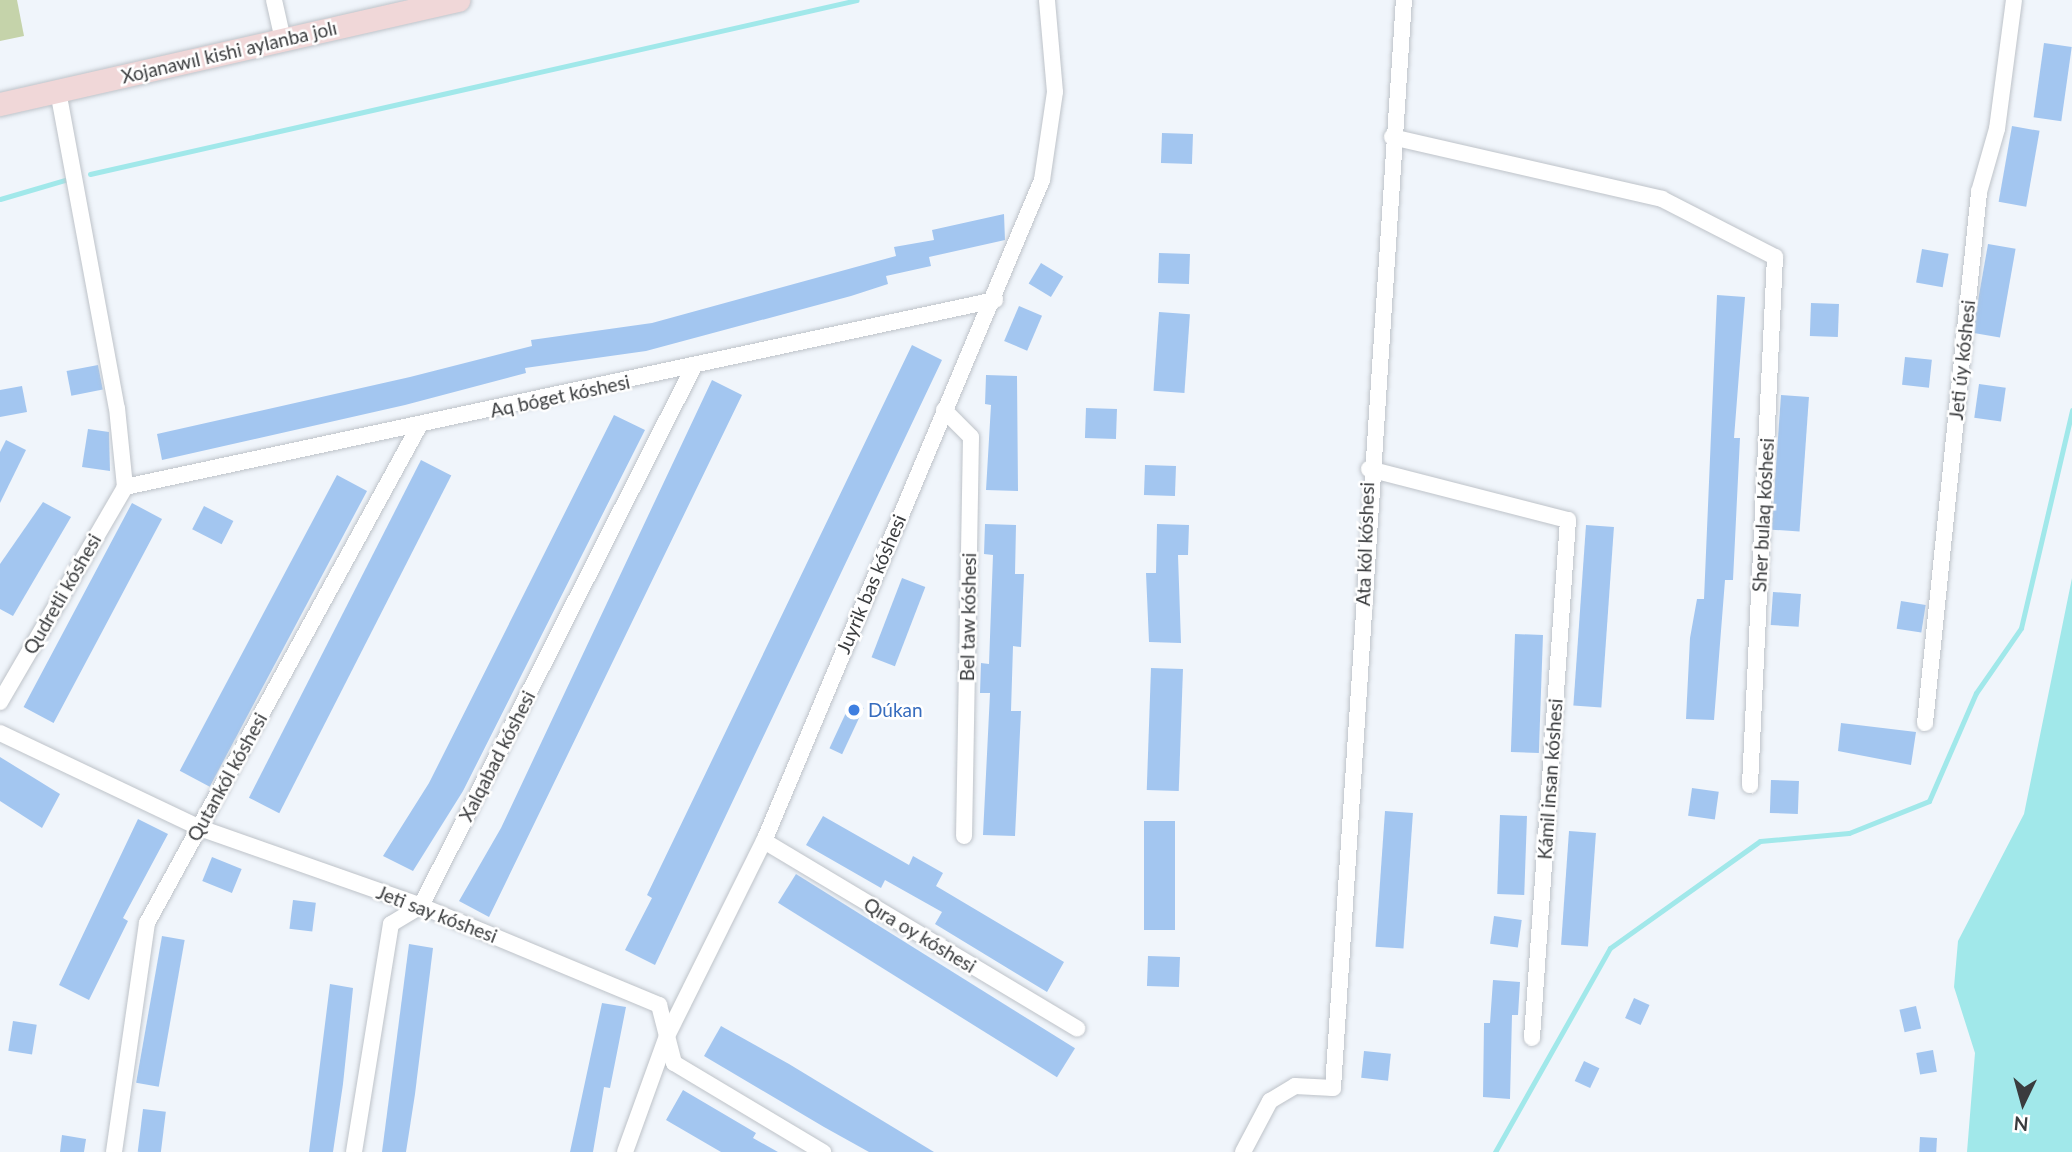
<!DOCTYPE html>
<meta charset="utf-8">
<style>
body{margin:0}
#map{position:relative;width:2072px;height:1152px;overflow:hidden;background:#f0f5fb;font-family:Lato,sans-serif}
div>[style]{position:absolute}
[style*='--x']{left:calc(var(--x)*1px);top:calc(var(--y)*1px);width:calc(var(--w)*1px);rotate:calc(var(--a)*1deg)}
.green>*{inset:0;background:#c5d3aa}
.water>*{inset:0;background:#a1e8ea}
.stream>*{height:5px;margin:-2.5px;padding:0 2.5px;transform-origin:2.5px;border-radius:2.5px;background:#a1e8ea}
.building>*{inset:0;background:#a3c6f0;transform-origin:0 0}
.roads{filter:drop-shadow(0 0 2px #bec3c9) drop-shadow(0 0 2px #bec3c9)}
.street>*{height:16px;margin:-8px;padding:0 8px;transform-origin:8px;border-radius:8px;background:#fff}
.secondary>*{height:23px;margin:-11.5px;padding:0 11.5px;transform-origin:11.5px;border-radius:11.5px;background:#f0d7d8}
.dots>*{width:19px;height:19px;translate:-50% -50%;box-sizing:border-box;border:4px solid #fff;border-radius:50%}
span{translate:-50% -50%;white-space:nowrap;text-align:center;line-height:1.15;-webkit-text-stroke:5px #fff;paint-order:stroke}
.street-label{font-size:19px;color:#3a3c3e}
.shop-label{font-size:19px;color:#366cbe}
.left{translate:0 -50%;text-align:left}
.north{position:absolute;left:1988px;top:1068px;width:70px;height:70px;-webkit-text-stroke:5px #fff;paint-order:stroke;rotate:185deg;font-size:19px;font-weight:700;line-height:28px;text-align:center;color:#3a3c3e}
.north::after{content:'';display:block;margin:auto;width:24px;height:32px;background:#3a3c3e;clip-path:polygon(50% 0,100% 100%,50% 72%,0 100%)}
</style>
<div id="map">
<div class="green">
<div style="clip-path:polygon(0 0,17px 0,24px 36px,0 41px)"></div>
</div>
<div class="water">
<div style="clip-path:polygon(2072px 578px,2072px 1152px,1967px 1152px,1975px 1053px,1954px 987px,1958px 941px,2024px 814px)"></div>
</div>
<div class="stream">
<div style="--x:90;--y:174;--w:786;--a:-12.78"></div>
<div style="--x:0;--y:199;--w:68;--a:-16.3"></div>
<div style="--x:1495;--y:1152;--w:234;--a:-60.6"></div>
<div style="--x:1610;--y:948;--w:184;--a:-35.5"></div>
<div style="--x:1760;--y:841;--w:89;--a:-5.1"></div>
<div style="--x:1849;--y:833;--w:86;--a:-21.8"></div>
<div style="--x:1929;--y:801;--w:118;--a:-66.5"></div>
<div style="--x:1976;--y:693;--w:79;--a:-55.3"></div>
<div style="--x:2021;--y:628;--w:224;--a:-76.8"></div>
</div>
<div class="building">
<div style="left:2044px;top:43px;width:28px;height:75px;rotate:8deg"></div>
<div style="left:2012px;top:126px;width:28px;height:77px;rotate:10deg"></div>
<div style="left:1162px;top:133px;width:31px;height:30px;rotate:2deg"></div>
<div style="clip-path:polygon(1004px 214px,1005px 240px,929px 257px,931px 266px,886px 276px,888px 284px,851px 296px,646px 351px,525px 368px,526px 373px,405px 405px,162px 460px,157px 434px,410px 377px,532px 346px,531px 340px,652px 323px,896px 256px,894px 247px,934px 240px,932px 230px)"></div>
<div style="left:1988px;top:244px;width:28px;height:90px;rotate:10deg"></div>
<div style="left:1922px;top:249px;width:27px;height:34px;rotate:10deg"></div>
<div style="left:1159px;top:253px;width:31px;height:30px;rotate:2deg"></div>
<div style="left:1041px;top:263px;width:26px;height:24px;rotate:31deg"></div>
<div style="clip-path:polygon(1717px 295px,1745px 297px,1734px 438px,1740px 438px,1733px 580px,1725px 580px,1714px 720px,1686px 719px,1690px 638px,1697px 599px,1704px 599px)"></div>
<div style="left:1811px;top:303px;width:28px;height:33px;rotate:2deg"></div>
<div style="left:1019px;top:306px;width:25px;height:38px;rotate:23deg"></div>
<div style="left:1159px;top:312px;width:31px;height:79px;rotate:4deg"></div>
<div style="clip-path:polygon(912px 345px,942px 360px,655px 965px,625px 950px,652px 898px,647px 895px)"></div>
<div style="left:1905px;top:357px;width:27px;height:28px;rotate:6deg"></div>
<div style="left:98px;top:365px;width:25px;height:32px;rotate:79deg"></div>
<div style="clip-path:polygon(986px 375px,1017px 376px,1018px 491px,986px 490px,991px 405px,985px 404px)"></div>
<div style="clip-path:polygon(712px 380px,742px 395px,489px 917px,459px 901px,501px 828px)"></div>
<div style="left:1979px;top:384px;width:27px;height:34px;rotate:8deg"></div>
<div style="clip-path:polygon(22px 386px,27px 412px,0 417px,0 390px)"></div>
<div style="left:1781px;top:395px;width:28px;height:135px;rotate:4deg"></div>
<div style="left:1086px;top:408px;width:31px;height:30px;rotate:2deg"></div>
<div style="clip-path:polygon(614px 415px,645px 430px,463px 791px,413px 871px,383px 856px,429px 783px)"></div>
<div style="clip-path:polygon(88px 429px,109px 432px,110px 471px,82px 467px)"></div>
<div style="clip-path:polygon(6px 440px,26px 450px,0 503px,0 452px)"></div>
<div style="left:421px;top:460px;width:34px;height:379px;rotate:27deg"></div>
<div style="left:1145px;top:465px;width:31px;height:30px;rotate:2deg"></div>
<div style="left:337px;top:475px;width:34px;height:335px;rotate:28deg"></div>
<div style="clip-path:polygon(43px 502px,71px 517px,13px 616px,0 609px,0 564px)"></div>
<div style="left:132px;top:503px;width:34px;height:231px;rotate:28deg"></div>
<div style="left:204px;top:506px;width:33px;height:26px;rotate:27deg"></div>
<div style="clip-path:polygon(985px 524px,1016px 525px,1015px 574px,1024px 574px,1021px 647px,1013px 646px,1011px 711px,1021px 711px,1015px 836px,983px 835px,990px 693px,980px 693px,981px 663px,989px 664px,993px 555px,984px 554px)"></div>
<div style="clip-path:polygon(1157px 524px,1189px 525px,1188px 555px,1178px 555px,1181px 643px,1149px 642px,1146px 573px,1156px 573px)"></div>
<div style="left:1586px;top:525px;width:28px;height:181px;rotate:4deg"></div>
<div style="left:902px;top:578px;width:25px;height:85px;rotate:21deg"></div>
<div style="left:1773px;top:592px;width:28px;height:33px;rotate:4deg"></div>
<div style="left:1901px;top:601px;width:25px;height:28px;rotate:9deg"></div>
<div style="left:1515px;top:634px;width:28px;height:118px;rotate:2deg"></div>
<div style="left:1151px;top:668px;width:32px;height:122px;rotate:2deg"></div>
<div style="left:851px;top:702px;width:14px;height:51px;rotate:25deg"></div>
<div style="clip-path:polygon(1841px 723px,1916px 732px,1911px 765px,1838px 751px)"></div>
<div style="clip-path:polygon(0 757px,60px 794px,42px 828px,0 801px)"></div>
<div style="left:1771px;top:780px;width:28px;height:33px;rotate:2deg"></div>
<div style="left:1692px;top:788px;width:27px;height:28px;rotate:8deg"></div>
<div style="left:1385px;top:811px;width:28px;height:136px;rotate:4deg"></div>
<div style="left:1500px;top:815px;width:27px;height:79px;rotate:2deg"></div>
<div style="clip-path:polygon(823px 816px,909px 865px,913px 856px,943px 873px,936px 886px,1064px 962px,1047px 992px,935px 924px,942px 912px,885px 880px,881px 888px,806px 845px)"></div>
<div style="clip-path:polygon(138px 819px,168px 834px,123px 918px,128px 921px,89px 1000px,59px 985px)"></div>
<div style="left:1144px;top:821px;width:31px;height:109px"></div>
<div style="left:1569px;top:831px;width:27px;height:114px;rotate:4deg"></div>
<div style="left:212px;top:857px;width:32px;height:26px;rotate:22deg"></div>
<div style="left:796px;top:874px;width:329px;height:34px;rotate:32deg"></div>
<div style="left:293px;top:900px;width:23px;height:29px;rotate:7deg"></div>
<div style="left:1494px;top:916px;width:28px;height:28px;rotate:8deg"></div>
<div style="left:162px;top:936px;width:23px;height:149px;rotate:10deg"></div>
<div style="clip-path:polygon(409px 944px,433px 948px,415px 1094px,406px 1152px,382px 1152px)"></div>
<div style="left:1148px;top:956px;width:32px;height:30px;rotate:2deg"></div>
<div style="clip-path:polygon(1493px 980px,1520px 982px,1518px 1015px,1512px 1015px,1510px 1099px,1483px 1097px,1484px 1023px,1490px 1023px)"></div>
<div style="clip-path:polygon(330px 984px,353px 988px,343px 1084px,333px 1152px,309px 1152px)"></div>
<div style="left:1634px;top:998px;width:17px;height:22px;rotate:24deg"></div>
<div style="clip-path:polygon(602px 1003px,626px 1007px,610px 1088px,604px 1087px,593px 1152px,570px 1152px)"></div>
<div style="left:1916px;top:1006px;width:23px;height:17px;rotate:77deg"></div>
<div style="left:13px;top:1021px;width:24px;height:30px;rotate:9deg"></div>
<div style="clip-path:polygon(721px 1026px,789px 1064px,934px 1152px,869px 1152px,824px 1127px,704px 1056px)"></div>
<div style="left:1933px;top:1050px;width:22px;height:17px;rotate:80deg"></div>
<div style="left:1364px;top:1051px;width:27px;height:27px;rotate:6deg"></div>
<div style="left:1584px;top:1061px;width:17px;height:22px;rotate:25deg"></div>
<div style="clip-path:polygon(683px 1090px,756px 1133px,753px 1138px,778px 1152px,721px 1152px,666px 1120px)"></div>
<div style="left:143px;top:1109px;width:23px;height:43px;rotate:7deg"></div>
<div style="clip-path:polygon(62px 1135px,86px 1139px,84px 1152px,60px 1152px)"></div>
<div style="left:1920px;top:1137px;width:17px;height:15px;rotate:3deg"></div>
</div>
<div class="roads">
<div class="street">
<div style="--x:274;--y:0;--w:41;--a:77.3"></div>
<div style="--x:58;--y:91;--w:322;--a:79.5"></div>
<div style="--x:117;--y:408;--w:79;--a:84.2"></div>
<div style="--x:1392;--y:137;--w:277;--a:12.9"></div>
<div style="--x:1662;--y:199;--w:127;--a:27.2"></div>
<div style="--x:1775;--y:257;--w:529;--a:92.71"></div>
<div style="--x:944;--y:410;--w:38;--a:45"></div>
<div style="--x:971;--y:437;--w:399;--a:91"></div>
<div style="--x:1369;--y:469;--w:205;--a:14.4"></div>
<div style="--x:1568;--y:520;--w:519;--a:93.98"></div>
<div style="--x:125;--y:487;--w:890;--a:-12.13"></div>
<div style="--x:0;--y:702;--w:249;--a:-59.8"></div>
<div style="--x:1925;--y:723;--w:534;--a:-84.19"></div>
<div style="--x:1979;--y:192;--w:66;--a:-74.1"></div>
<div style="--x:1997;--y:129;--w:130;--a:-82.5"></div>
<div style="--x:0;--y:733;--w:221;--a:25.4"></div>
<div style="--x:200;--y:828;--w:234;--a:19.4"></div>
<div style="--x:421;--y:906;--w:258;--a:22.6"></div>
<div style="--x:659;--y:1005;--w:60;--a:75.5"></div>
<div style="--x:674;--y:1063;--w:174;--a:30.9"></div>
<div style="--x:764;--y:841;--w:365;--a:30.9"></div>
<div style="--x:114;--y:1152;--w:231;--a:-81.8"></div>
<div style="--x:147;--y:923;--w:564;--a:-61.3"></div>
<div style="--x:354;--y:1152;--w:231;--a:-80.8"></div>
<div style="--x:391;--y:924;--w:35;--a:-31"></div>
<div style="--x:421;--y:906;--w:603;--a:-63.18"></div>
<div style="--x:625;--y:1152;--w:123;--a:-70.1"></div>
<div style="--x:667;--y:1036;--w:218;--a:-63.6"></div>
<div style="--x:764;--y:841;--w:717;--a:-67.19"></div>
<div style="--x:1042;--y:180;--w:89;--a:-81.6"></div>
<div style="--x:1055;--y:92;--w:92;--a:-95"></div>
<div style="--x:1243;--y:1152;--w:58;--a:-62.1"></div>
<div style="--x:1270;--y:1101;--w:29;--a:-31"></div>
<div style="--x:1295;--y:1086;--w:38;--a:3"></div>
<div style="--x:1333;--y:1088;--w:1090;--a:-86.27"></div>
</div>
<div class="secondary">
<div style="--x:0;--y:104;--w:470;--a:-12.8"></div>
</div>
</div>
<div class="dots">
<div style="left:854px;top:710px;background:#3f7fe0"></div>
</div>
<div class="street-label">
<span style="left:229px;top:52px;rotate:-13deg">Xojanawıl kishi aylanba jolı</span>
<span style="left:1962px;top:360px;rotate:-84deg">Jeti úy kóshesi</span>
<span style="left:560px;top:396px;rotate:-12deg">Aq bóget kóshesi</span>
<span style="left:1763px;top:515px;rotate:-87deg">Sher bulaq kóshesi</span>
<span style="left:1365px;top:544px;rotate:-88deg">Ata kól kóshesi</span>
<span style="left:871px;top:584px;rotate:-67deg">Juyrik bas kóshesi</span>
<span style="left:62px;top:594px;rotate:-60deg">Qudretli kóshesi</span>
<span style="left:968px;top:617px;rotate:-89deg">Bel taw kóshesi</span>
<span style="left:497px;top:756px;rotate:-63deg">Xalqabad kóshesi</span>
<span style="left:227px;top:777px;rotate:-61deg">Qutankól kóshesi</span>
<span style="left:1550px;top:779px;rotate:-86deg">Kámil insan kóshesi</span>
<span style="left:437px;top:914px;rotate:21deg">Jeti say kóshesi</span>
<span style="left:920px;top:935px;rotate:31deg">Qıra oy kóshesi</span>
</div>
<div class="shop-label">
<span class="left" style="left:868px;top:710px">Dúkan</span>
</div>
<div class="north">N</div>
</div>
